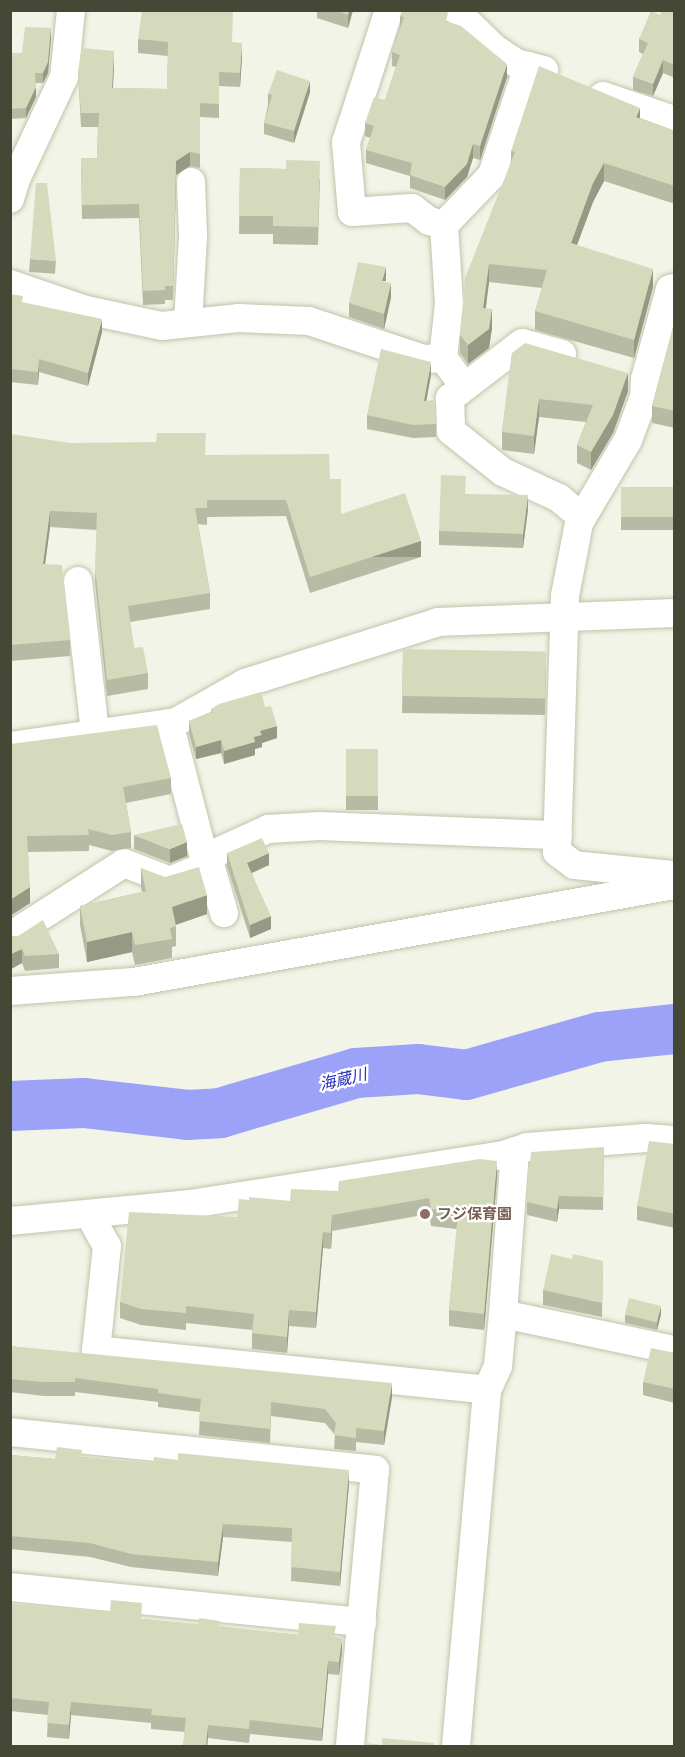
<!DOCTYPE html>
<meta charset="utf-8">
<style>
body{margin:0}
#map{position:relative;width:685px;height:1757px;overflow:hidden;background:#f1f4e6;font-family:"Open Sans","Noto Sans JP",sans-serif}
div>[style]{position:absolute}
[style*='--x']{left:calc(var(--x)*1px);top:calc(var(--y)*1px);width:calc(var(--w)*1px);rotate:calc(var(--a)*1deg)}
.river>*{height:50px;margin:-25px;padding:0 25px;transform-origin:25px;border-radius:25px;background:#9ca2f7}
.roads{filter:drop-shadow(0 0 2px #bfc4aa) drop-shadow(0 0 2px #bfc4aa)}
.minor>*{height:28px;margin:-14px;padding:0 14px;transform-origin:14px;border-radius:14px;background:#fff}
.wall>*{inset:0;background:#b8bba3;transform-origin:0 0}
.shaded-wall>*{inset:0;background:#969984;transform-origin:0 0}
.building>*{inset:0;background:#d6dabd;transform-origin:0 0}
.dots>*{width:16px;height:16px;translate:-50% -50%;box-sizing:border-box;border:3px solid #fff;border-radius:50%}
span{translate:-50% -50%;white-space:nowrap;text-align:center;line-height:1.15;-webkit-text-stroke:4.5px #fff;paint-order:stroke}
.education-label{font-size:15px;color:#785e54;font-weight:700}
.left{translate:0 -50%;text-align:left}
.water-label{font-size:16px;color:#232bbe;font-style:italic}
.frame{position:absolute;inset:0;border:12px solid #454834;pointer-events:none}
</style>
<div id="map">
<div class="river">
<div style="--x:10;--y:1106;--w:74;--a:-2.3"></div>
<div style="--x:84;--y:1103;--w:104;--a:6.6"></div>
<div style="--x:187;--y:1115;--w:33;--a:-3"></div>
<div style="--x:220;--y:1113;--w:142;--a:-16.4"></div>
<div style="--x:356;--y:1073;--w:62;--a:-3.7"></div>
<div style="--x:418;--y:1069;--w:48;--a:7.1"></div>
<div style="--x:466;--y:1075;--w:138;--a:-15.9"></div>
<div style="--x:599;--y:1037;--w:75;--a:-6.1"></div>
</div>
<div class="roads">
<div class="minor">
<div style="--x:389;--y:10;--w:139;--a:108"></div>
<div style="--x:346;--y:142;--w:70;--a:85.1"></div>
<div style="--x:352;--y:212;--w:60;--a:-3.8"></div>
<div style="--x:412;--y:208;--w:21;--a:37"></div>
<div style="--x:429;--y:221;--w:16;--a:15"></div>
<div style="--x:455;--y:10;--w:54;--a:44.3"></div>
<div style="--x:494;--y:48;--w:27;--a:34"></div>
<div style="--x:516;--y:63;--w:29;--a:14"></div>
<div style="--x:603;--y:96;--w:75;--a:18.7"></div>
<div style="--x:10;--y:199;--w:21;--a:-73"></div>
<div style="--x:16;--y:179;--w:113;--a:-64.8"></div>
<div style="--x:64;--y:77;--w:67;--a:-84"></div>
<div style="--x:10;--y:284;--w:80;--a:18.9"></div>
<div style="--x:86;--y:310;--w:78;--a:11.9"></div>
<div style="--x:162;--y:326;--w:76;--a:-6"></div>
<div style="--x:238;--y:318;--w:71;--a:2.4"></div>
<div style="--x:309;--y:321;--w:120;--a:18.4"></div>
<div style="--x:423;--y:359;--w:20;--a:-3"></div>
<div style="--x:443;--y:358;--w:35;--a:53"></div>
<div style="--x:674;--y:288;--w:4;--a:166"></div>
<div style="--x:670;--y:289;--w:93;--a:105.5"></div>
<div style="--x:645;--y:379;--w:18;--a:93"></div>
<div style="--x:644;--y:397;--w:46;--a:110.4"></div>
<div style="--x:628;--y:440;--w:96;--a:120.6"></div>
<div style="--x:579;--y:523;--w:74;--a:100.9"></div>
<div style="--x:565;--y:596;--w:256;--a:91.8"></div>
<div style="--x:557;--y:852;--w:21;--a:37"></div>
<div style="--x:574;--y:865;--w:100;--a:5.7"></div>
<div style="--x:188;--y:323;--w:88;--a:-86.7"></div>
<div style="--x:193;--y:235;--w:53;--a:-92.2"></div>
<div style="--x:562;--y:354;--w:41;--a:-164.6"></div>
<div style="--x:522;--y:343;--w:91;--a:142.6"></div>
<div style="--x:450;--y:398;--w:33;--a:88"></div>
<div style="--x:451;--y:431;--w:66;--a:38.3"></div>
<div style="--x:503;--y:472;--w:62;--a:24.9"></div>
<div style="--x:559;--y:498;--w:30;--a:40"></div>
<div style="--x:443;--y:358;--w:54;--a:-83.7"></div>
<div style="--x:449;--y:304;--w:79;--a:-93.6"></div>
<div style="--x:444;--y:225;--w:69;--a:-46.2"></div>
<div style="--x:492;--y:175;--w:115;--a:-71.7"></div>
<div style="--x:78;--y:581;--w:153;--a:83.6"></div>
<div style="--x:169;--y:723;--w:138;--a:75.4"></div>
<div style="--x:204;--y:857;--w:13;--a:58"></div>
<div style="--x:211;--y:868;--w:47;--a:73.9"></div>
<div style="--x:10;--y:746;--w:168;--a:-8.2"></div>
<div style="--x:176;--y:722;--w:79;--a:-29.5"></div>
<div style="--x:245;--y:683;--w:202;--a:-17.5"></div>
<div style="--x:438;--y:622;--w:236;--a:-2.2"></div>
<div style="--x:10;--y:936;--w:135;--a:-32.6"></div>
<div style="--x:124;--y:863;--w:49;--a:21.4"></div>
<div style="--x:170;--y:881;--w:34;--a:-23"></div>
<div style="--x:201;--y:868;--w:16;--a:-52"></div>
<div style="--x:211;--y:855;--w:63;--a:-24.5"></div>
<div style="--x:268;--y:829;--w:52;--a:-3.3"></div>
<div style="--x:320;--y:826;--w:238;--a:2.2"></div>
<div style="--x:10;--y:991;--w:124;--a:-4.2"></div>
<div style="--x:134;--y:982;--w:549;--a:-10.18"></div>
<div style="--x:89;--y:1214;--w:37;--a:61"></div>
<div style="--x:107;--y:1246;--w:105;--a:96"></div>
<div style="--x:96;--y:1350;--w:393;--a:5.8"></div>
<div style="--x:10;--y:1221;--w:181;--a:-5.4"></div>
<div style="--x:190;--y:1204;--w:317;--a:-8.9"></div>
<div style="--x:503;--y:1155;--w:25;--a:-18"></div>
<div style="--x:527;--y:1147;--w:119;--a:-4.3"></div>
<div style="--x:646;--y:1138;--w:28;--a:4"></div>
<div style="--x:503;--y:1314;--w:175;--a:11.9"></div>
<div style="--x:10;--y:1432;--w:367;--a:5.9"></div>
<div style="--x:375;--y:1470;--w:277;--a:95.2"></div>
<div style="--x:10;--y:1587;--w:354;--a:5.7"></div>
<div style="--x:456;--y:1746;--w:357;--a:-85"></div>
<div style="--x:487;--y:1390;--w:26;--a:-65"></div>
<div style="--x:498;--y:1366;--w:52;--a:-84.5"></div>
<div style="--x:503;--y:1314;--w:163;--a:-85.8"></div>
</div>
</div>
<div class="wall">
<div style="clip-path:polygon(317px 10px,353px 10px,348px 28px,317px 18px)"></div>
<div style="clip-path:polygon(675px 10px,675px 78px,663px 73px,653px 96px,633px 90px,633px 77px,643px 54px,639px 52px,639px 39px)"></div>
<div style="clip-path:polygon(400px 16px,448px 21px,507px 77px,480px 160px,473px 158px,467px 177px,445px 200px,410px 188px,410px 176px,366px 163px,366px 150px,370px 138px,365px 136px,365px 123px,385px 100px,396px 67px,392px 66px,392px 52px,400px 27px)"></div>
<div style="clip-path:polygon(51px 38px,48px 73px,43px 83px,36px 83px,36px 97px,26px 118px,10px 119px,10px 53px,22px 53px)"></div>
<div style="clip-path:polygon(138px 39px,232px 42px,242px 57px,240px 87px,219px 86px,219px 118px,200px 117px,200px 168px,190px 166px,176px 175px,173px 300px,165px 300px,165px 304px,143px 305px,139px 218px,82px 219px,81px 158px,97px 158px,98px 127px,81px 127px,78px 71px,114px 65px,113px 88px,167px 89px,168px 56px,138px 53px)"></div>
<div style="clip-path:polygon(310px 92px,294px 143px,264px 134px,264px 123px,268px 105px,268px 94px)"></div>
<div style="clip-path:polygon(640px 118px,675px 131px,675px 204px,604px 181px,593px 202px,577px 245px,653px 287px,634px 358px,535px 330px,535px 311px,542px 288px,489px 282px,486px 308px,492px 328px,489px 348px,468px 364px,460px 353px,460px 335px,511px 161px,511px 151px)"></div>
<div style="clip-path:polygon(240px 168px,286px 169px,320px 179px,318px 245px,273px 244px,273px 234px,239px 234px)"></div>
<div style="left:30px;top:259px;width:26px;height:13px;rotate:4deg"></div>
<div style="clip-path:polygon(385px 282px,391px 297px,384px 329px,349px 317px,349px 303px)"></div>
<div style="clip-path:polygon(10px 294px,23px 303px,102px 332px,88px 386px,39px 372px,38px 385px,10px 382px)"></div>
<div style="clip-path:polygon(675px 320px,675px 428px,652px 423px,652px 406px)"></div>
<div style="clip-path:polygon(512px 353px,628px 391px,613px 433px,591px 470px,577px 463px,577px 445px,586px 422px,539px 417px,534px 454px,502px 450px,502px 432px)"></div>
<div style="clip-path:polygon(431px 375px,426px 401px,436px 424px,436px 437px,413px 438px,367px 429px,367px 415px)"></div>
<div style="clip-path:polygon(10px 438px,206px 455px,330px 479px,341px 514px,421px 557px,310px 593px,286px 516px,207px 517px,207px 525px,198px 524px,210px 593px,210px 609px,130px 622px,134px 648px,148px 673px,148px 689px,107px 696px,95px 582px,97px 530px,50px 527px,45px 564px,70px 640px,70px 656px,10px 661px)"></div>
<div style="left:675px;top:487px;width:43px;height:54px;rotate:90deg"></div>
<div style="clip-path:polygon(466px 494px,528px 509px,523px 548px,439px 545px,439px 531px)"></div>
<div style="clip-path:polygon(403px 649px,546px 669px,545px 715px,402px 713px)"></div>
<div style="clip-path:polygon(265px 707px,277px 738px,262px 743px,262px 747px,255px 749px,255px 755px,224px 764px,221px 753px,196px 759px,189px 734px,189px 721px,211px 712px,211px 709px)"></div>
<div style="clip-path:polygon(10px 744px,171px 778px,171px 794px,126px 803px,131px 832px,131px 848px,112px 851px,89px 845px,89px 851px,28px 852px,30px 903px,10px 916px)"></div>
<div style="left:346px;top:749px;width:32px;height:61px"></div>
<div style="clip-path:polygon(134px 835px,187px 856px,170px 863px,134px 849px)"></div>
<div style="clip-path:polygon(227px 853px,269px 865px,252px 873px,271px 929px,250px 938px,227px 866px)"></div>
<div style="clip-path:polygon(141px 868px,207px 914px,176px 925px,176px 946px,172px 947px,172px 958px,135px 965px,132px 952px,87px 962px,80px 925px,80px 906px,142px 892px,141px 887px)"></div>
<div style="clip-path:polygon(10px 936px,59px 954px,59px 968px,25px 971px,22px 963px,11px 969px)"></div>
<div style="clip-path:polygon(675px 1144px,675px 1228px,637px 1220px,637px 1206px)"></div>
<div style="clip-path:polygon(604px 1147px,603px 1210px,559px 1209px,557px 1222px,527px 1215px,527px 1202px)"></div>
<div style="clip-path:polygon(497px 1177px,484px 1330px,449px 1326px,449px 1310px,457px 1229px,431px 1226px,429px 1214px,332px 1231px,331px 1249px,323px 1248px,316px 1328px,289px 1326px,287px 1353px,252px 1349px,252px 1330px,186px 1323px,186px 1330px,141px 1325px,120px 1318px,120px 1302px,237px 1217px,249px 1200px,290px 1201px,338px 1191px)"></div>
<div style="clip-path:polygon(603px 1261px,602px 1317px,543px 1305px,543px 1290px)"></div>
<div style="clip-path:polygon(661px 1314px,657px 1330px,625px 1323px,625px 1315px)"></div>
<div style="clip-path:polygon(10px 1346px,392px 1397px,384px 1445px,356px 1442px,356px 1451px,334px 1449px,335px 1435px,325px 1423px,271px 1416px,270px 1443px,199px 1435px,200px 1412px,158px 1407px,158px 1402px,75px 1392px,75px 1396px,44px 1396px,10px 1392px)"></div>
<div style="clip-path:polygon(675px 1353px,675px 1403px,643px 1395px,643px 1382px)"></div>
<div style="clip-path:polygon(10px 1455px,55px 1459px,82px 1457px,349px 1484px,340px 1586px,291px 1581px,292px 1542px,223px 1537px,218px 1576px,131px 1567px,90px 1557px,10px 1549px)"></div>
<div style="clip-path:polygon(10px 1604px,142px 1619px,298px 1635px,336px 1637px,342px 1651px,339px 1675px,328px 1674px,322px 1741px,250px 1734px,249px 1743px,208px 1738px,207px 1746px,183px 1746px,185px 1732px,151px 1729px,151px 1723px,71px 1715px,69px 1739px,47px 1737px,48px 1715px,10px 1711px)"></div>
</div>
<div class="shaded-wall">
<div style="clip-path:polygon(349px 10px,353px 10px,348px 28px,348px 15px)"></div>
<div style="clip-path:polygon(51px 28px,51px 38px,48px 73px,43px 83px,43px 73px)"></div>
<div style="clip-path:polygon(242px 43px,242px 57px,240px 87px,240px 73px)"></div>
<div style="clip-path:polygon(114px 51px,114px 65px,112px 102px,112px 88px)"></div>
<div style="clip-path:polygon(663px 60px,663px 73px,653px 96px,653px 84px)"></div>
<div style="clip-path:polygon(507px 64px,507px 77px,480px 160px,480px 146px)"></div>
<div style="clip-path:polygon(310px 81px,310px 92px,294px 143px,294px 131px)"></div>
<div style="clip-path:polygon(36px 87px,36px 97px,26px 118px,26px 108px)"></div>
<div style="clip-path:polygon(640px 108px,640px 127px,636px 117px)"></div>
<div style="clip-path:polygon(473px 144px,473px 158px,467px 177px,445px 200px,445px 187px)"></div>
<div style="clip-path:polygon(190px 152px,190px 166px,176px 175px,173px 300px,176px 161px)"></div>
<div style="clip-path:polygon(604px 163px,604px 181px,593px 202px,571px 261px,571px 243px,593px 183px)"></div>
<div style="clip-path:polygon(489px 264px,489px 282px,483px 327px,483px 308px)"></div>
<div style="clip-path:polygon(386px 267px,386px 281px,382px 281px)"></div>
<div style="clip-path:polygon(653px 269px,653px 287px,634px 358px,634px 340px)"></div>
<div style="clip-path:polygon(391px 283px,391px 297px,384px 329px,384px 314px)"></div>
<div style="clip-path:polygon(492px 309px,492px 328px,489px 348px,468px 364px,468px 345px)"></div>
<div style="clip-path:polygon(102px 319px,102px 332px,88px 386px,88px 373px)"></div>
<div style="clip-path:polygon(39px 359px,39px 372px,38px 385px,38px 372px)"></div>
<div style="clip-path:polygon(431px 362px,431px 375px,424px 414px,424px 401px)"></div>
<div style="clip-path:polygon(628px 373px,628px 391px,613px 433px,591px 470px,591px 452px)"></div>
<div style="clip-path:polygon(539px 399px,539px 417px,534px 454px,534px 436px)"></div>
<div style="clip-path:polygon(528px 495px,528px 509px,523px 548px,523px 534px)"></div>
<div style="clip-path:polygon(50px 511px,50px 527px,43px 580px,43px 564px)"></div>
<div style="left:421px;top:541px;width:16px;height:117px;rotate:90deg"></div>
<div style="clip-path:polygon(277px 726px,277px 738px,262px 743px,262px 747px,255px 749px,255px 755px,224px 764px,224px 751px,254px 737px,260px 731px)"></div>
<div style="clip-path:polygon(221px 740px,221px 753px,196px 759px,196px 747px)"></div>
<div style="clip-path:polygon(187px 842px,187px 856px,170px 863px,170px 849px)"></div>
<div style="clip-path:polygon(269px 853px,269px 865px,247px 875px,247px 863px)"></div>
<div style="clip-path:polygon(30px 887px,30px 903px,10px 916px,10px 900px)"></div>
<div style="clip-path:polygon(207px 895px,207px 914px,172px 926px,172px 907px)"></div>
<div style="clip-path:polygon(271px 916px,271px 929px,250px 938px,250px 925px)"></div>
<div style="clip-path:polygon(132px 932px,132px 952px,87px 962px,87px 942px)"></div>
<div style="clip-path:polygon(22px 949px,22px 963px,11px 969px,11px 954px)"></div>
<div style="clip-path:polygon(497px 1161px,497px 1177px,484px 1330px,484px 1314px)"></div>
<div style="clip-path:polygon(559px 1196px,559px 1209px,557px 1222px,557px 1209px)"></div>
<div style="clip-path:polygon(332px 1215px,332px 1231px,331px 1249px,331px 1233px)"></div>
<div style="clip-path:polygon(323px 1232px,323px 1248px,316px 1328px,316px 1312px)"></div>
<div style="clip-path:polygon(661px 1306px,661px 1314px,657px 1330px,657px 1322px)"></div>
<div style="clip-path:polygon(289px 1310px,289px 1326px,287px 1353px,287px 1337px)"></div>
<div style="clip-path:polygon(392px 1383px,392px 1397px,384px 1445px,384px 1431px)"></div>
<div style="clip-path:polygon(349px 1470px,349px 1484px,340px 1586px,340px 1572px)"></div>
<div style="clip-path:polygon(223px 1524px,223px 1537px,218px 1576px,218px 1562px)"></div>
<div style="clip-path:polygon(342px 1638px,342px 1651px,339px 1675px,339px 1662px)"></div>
<div style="clip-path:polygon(328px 1661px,328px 1674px,322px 1741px,322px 1728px)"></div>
<div style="clip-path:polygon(71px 1702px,71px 1715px,69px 1739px,69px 1725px)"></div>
<div style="clip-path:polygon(208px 1725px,208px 1738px,207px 1746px,206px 1746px)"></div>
</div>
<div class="building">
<div style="clip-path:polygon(142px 10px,233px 10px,232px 42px,242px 43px,240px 73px,219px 72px,219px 104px,200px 103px,200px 154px,190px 152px,176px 161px,173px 286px,165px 286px,165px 290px,143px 291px,139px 204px,82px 205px,81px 158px,97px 158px,99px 113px,81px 113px,78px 71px,82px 48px,114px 51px,112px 88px,167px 89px,168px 42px,138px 39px)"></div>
<div style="clip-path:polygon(334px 10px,349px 10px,348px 15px)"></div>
<div style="clip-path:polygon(402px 10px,447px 10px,448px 13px,446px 21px,461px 26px,507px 64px,480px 146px,473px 144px,467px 164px,445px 187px,410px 175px,412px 163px,366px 150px,374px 126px,365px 123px,374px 97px,385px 100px,400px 55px,392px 52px,404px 17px,400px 16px)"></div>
<div style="clip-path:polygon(662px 10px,675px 10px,675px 65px,663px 60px,653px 84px,633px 77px,648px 43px,639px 39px,651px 11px,660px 15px)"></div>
<div style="clip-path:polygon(25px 27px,51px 28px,48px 62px,43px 73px,35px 73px,36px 87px,26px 108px,10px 109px,10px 53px,22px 53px)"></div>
<div style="clip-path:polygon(539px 66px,640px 108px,636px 117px,675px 131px,675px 186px,604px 163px,593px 183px,571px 243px,653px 269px,634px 340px,535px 311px,547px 270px,489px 264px,483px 308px,492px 309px,489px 329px,468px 345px,460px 335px,465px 278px,515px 152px,511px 151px)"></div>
<div style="clip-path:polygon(277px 70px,310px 81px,294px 131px,264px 123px,272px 95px,268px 94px)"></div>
<div style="clip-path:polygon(286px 160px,320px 161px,318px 227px,273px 226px,273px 216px,239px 216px,240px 168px,286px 169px)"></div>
<div style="clip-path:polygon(36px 183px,47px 183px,56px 261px,30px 259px)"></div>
<div style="clip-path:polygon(358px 262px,386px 267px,382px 281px,391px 283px,384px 314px,349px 303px)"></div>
<div style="clip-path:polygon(10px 294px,23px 296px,22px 302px,102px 319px,88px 373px,39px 359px,38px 372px,10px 369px)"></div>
<div style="clip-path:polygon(675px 320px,675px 411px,652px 406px)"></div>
<div style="clip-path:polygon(525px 343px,628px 373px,613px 415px,591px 452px,577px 445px,593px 405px,539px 399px,534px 436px,502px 432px,512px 353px)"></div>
<div style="clip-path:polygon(381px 349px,431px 362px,424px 401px,434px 400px,436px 424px,413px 425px,367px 415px)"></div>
<div style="clip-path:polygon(157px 433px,206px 433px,205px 455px,329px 454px,330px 479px,341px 479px,341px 514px,405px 493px,421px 541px,310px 577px,286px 500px,207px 500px,207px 508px,195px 508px,210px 593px,128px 606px,134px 648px,143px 647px,148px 673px,107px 680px,95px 566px,97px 513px,50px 511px,43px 564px,62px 565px,70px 640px,10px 645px,11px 434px,70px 443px,156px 442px)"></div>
<div style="clip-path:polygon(441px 475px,466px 476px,465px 494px,528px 495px,523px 534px,439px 531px)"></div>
<div style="left:675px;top:487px;width:30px;height:54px;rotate:90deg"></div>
<div style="left:403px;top:649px;width:143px;height:47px;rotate:1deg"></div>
<div style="clip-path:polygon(261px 692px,265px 707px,271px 706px,277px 726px,260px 731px,262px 735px,254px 737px,255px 742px,224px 751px,221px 740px,196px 747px,189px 721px,212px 712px,211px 709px,219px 704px)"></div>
<div style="clip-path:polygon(157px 725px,171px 778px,123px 787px,131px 832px,112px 835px,88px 829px,89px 835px,27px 836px,30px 887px,10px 900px,10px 744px)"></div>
<div style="left:346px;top:749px;width:32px;height:47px"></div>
<div style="clip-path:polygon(182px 824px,187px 842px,170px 849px,134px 835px)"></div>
<div style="clip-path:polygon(262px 838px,269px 853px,247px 863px,271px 916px,250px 925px,227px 853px)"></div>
<div style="clip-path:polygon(199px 867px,207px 895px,172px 907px,176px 926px,170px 928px,172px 939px,135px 945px,132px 932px,87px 942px,80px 906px,146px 891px,141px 868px,165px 877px)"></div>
<div style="clip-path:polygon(43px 920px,59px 954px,25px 956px,22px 949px,11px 954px,10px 936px,18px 936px)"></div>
<div style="clip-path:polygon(649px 1141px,675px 1144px,675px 1214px,637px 1206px)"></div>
<div style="clip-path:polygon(604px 1147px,603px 1197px,559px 1196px,557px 1209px,527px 1202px,531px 1152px)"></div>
<div style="clip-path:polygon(480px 1159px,497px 1161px,484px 1314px,449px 1310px,458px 1212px,431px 1209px,429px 1198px,332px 1215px,331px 1233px,323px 1232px,316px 1312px,289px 1310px,287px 1337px,252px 1333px,254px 1314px,186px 1306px,186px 1313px,141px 1309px,120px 1302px,129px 1212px,237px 1217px,239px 1199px,249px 1200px,249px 1197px,290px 1201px,291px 1189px,338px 1191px,339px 1181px)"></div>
<div style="clip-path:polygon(551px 1254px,572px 1259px,573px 1254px,603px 1261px,602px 1303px,543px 1290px)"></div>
<div style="left:629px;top:1298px;width:33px;height:17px;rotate:14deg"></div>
<div style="clip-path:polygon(10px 1346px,392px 1383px,384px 1431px,356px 1428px,356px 1438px,334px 1435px,336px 1423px,325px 1409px,271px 1402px,270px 1429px,199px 1421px,201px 1399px,158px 1393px,158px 1389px,75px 1378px,75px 1382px,44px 1382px,10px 1379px)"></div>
<div style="clip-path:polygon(651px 1348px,675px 1353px,675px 1389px,643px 1382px)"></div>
<div style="clip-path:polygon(57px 1447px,82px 1450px,81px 1457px,153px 1463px,154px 1457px,178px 1460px,178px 1453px,349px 1470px,340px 1572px,291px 1567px,292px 1528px,223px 1524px,218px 1562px,131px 1554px,90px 1543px,10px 1536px,10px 1455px,55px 1459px)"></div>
<div style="clip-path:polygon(111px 1600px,142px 1603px,141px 1619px,198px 1624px,199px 1618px,220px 1621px,219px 1626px,298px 1635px,299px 1623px,336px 1626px,334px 1637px,342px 1638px,339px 1662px,328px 1661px,322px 1728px,250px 1720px,249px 1729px,208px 1725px,206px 1746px,183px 1746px,186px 1718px,151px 1715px,152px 1709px,71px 1702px,69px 1725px,47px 1723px,49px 1702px,10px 1698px,10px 1604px,110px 1611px)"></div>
<div style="clip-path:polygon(382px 1738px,434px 1743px,434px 1746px,366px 1746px,366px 1743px,382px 1745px)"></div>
</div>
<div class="dots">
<div style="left:425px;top:1214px;background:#8d6e63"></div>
</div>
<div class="education-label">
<span class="left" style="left:437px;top:1214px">フジ保育園</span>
</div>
<div class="water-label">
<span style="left:343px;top:1079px;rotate:-13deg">海蔵川</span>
</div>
<div class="frame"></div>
</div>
